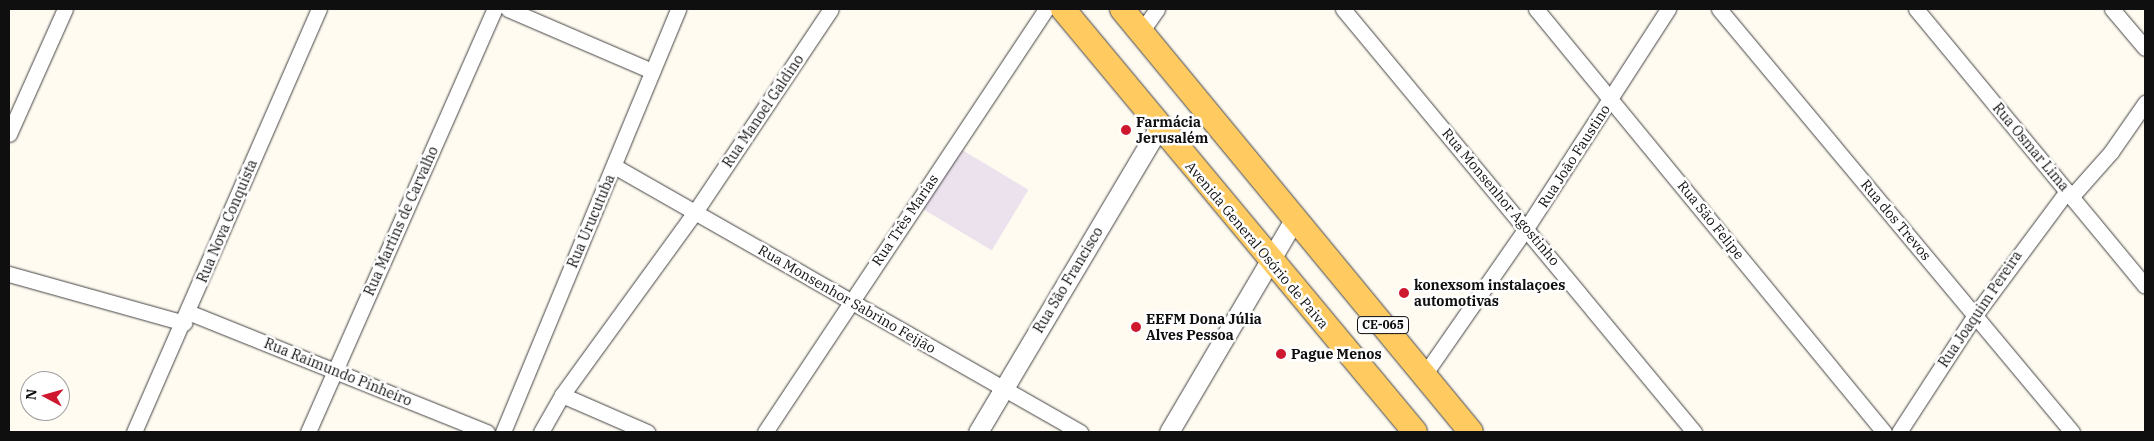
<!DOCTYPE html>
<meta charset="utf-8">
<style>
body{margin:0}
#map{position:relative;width:2154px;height:441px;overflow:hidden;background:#fffbf1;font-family:"IBM Plex Serif",serif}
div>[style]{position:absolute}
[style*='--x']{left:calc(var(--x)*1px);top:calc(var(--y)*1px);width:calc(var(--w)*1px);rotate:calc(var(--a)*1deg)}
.industrial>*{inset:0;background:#ece2ee;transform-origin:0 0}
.roads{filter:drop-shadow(0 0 1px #424242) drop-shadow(0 0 1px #424242)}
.minor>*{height:15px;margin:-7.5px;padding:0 7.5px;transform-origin:7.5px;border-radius:7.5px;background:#fff}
.tertiary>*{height:19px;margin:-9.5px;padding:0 9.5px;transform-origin:9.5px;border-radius:9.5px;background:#fff}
.primary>*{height:24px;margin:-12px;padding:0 12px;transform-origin:12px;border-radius:12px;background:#ffcb61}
.dots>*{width:14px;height:14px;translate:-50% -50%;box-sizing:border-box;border:2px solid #fff;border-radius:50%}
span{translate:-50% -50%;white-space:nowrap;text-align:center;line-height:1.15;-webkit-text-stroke:5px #fff;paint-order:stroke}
.shield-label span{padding:1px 4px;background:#fff;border:1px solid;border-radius:4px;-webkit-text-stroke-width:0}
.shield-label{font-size:12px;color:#0f0f0f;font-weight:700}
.street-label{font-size:14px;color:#0f0f0f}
.poi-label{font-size:14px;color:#0f0f0f;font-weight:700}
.left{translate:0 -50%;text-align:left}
.frame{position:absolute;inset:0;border:10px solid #0f0f0f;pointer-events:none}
.north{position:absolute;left:20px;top:371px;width:50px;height:50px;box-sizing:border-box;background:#fff;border:1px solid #9f9f9f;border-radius:50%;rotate:276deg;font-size:14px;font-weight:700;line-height:20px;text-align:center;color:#0f0f0f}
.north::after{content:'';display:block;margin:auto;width:18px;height:22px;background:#ce182f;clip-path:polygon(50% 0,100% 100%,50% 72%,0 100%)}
</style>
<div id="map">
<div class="industrial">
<div style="left:959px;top:148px;width:81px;height:71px;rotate:31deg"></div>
</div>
<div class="roads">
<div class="minor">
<div style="--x:508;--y:9;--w:157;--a:23.3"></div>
<div style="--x:1343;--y:9;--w:550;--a:50.31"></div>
<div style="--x:1536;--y:9;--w:548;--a:50.56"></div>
<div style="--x:1719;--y:9;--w:551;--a:50.15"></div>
<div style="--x:1916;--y:9;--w:359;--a:50.4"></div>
<div style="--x:2112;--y:9;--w:51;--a:49.8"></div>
<div style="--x:1141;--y:32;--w:28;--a:-55"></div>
<div style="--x:9;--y:134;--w:137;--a:-65.9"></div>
<div style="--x:614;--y:166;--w:537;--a:29.72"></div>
<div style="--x:2072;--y:196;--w:59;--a:-48.4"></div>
<div style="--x:2111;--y:152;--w:60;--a:-55.2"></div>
<div style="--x:9;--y:274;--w:182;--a:15.6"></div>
<div style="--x:188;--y:312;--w:322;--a:21.9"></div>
<div style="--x:1424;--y:375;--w:180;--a:-55.2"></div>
<div style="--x:1527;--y:227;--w:260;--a:-57.1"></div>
<div style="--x:562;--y:395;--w:93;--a:23.5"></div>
<div style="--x:134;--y:432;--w:462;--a:-66.4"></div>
<div style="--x:308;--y:432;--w:462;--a:-66.2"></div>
<div style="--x:503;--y:432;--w:458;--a:-67.5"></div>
<div style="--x:541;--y:432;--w:43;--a:-60.4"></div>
<div style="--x:562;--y:395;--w:226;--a:-54"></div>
<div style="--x:695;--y:212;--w:244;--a:-56.2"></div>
<div style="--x:765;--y:432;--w:508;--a:-56.4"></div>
<div style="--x:1899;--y:432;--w:140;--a:-57"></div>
<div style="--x:1975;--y:315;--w:154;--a:-53.4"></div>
</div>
<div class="tertiary">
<div style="--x:978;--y:432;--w:352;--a:-59.3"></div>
<div style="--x:1169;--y:432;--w:248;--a:-59.5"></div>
</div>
<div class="primary">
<div style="--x:1063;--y:9;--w:550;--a:50.23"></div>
<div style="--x:1122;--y:9;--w:548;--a:50.48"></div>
</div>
</div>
<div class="dots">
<div style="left:1126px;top:130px;background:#ce182f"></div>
<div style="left:1404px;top:293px;background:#ce182f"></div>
<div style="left:1136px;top:327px;background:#ce182f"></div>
<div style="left:1281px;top:354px;background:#ce182f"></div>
</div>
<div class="shield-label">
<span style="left:1383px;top:325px">CE-065</span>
</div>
<div class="street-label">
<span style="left:763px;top:111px;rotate:-56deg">Rua Manoel Galdino</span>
<span style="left:2031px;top:147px;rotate:50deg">Rua Osmar Lima</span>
<span style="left:1574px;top:156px;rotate:-57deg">Rua João Faustino</span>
<span style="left:1501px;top:197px;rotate:50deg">Rua Monsenhor Agostinho</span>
<span style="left:905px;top:220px;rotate:-56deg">Rua Três Marias</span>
<span style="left:1711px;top:220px;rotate:51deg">Rua São Felipe</span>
<span style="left:1896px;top:220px;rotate:50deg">Rua dos Trevos</span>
<span style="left:227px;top:221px;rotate:-67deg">Rua Nova Conquista</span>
<span style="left:401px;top:221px;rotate:-66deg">Rua Martins de Carvalho</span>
<span style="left:591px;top:221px;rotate:-67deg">Rua Urucutuba</span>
<span style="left:1257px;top:245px;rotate:50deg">Avenida General Osório de Paiva</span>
<span style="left:1068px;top:280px;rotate:-59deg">Rua São Francisco</span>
<span style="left:847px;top:299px;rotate:30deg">Rua Monsenhor Sabrino Feijão</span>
<span style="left:1980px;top:309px;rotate:-56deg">Rua Joaquim Pereira</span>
<span style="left:338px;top:372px;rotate:22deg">Rua Raimundo Pinheiro</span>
</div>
<div class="poi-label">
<span class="left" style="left:1136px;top:130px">Farmácia<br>Jerusalém</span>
<span class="left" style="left:1414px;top:293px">konexsom instalaçoes<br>automotivas</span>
<span class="left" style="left:1146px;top:327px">EEFM Dona Júlia<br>Alves Pessoa</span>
<span class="left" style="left:1291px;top:354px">Pague Menos</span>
</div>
<div class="frame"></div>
<div class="north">N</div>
</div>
